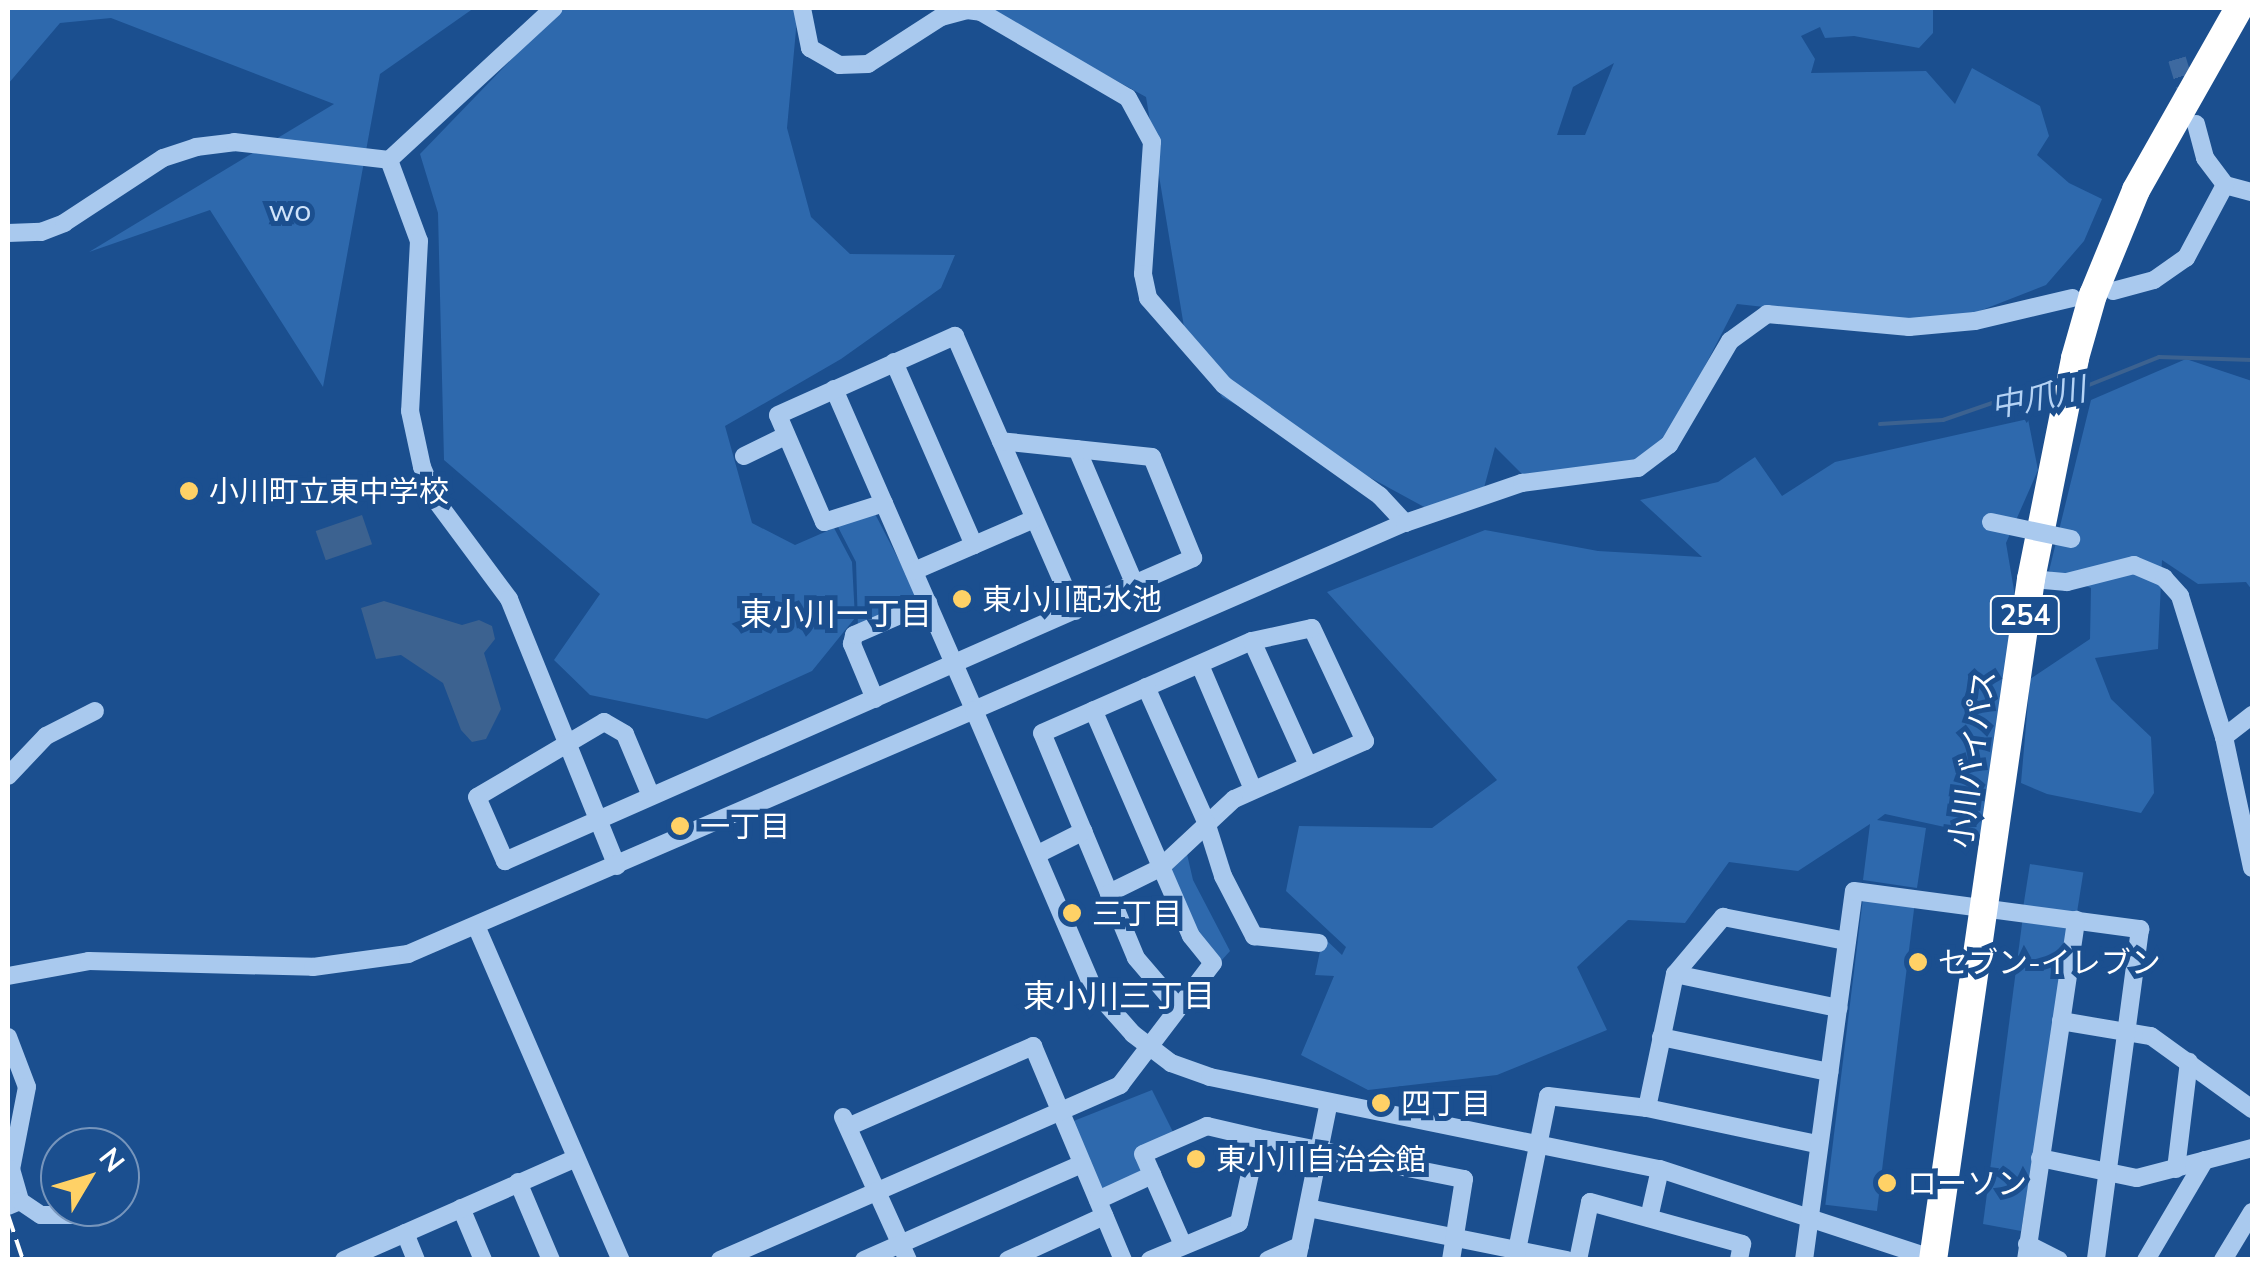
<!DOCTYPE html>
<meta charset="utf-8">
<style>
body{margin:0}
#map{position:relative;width:2260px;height:1267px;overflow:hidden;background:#1b4f8f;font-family:Mulish,"Noto Sans JP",sans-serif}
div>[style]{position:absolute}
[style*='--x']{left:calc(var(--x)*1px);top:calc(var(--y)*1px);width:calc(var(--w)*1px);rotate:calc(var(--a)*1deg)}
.green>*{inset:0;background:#2e69ad;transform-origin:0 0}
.water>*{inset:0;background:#3c6290;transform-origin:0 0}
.stream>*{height:4px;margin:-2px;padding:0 2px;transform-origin:2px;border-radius:2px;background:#3c6290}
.minor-tunnel>*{height:18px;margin-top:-9px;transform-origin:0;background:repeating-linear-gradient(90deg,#3d69a0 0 18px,transparent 0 27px)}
.minor>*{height:18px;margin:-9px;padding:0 9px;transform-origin:9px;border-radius:9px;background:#a9c9ee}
.highway>*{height:28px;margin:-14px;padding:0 14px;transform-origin:14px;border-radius:14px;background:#fff}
.rail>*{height:4px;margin-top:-2px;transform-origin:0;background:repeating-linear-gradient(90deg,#fff 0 18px,transparent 0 26px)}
.minor-bridge>*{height:18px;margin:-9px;padding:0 9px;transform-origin:9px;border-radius:9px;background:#a9c9ee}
.dots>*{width:28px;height:28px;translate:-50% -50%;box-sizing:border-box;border:5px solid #1b4f8f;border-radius:50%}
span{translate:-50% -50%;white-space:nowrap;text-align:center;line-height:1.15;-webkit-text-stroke:10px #1b4f8f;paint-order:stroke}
.shield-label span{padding:2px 8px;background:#1b4f8f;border:2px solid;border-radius:8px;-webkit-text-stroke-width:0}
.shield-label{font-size:28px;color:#fff;font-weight:700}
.park-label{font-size:30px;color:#cfe3fa}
.poi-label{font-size:30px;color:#fff}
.left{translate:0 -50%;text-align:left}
.street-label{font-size:30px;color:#fff}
.water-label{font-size:32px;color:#b5d3f5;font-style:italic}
.neighbourhood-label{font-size:32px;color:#fff}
.frame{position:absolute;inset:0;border:10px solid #fff;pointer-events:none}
.north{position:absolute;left:40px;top:1127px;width:100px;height:100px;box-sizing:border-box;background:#1b4f8f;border:2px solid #7695bc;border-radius:50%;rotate:52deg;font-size:28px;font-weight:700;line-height:40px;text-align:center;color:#fff}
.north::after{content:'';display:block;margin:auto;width:35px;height:45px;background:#ffd166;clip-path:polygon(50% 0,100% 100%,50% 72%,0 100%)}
</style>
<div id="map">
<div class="green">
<div style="clip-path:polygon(8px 8px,474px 8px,380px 74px,323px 387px,210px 210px,89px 252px,334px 104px,111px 18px,60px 23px,8px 84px)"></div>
<div style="clip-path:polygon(561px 8px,798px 8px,787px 128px,811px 217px,850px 254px,955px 255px,941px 288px,841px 359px,725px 426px,752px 523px,795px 545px,834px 528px,852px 562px,855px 618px,812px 671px,707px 719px,590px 695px,554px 660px,600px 594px,444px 460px,438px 213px,420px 154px)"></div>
<div style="clip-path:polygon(evenodd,985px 8px,1933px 8px,1933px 33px,1919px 48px,1854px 36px,1825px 38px,1820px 27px,1801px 36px,1815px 59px,1811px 73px,1926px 71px,1955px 104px,1972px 68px,2040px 106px,2049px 136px,2037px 155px,2069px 183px,2102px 199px,2084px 241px,2046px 285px,1941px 326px,1737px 304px,1677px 420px,1647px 461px,1526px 478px,1495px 447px,1481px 499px,1426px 508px,1222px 397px,1184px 327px,1146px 97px,985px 8px,1614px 63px,1585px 135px,1557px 135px,1573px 87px,1614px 63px)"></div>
<div style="clip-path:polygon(2186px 359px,2252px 381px,2252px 590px,2246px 582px,2198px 584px,2162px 560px,2158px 649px,2095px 658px,2111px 699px,2151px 737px,2154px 793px,2141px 813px,2047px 794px,2021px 783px,2030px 679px,2090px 639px,2091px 588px,2049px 571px,2091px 400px)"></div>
<div style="clip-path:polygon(2028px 419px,2038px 470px,2006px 543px,2017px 608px,1986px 836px,1885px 814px,1877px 820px,1926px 828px,1917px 888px,1863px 880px,1870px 824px,1798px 871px,1729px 862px,1685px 923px,1628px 920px,1577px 967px,1607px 1030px,1497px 1075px,1368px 1090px,1301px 1055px,1334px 976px,1315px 975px,1323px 937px,1342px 955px,1346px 947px,1286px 891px,1299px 826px,1432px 828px,1497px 780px,1327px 592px,1485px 530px,1598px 551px,1702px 557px,1640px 500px,1718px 482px,1755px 457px,1782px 496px,1835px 462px)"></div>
<div style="clip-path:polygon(873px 510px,918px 597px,858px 627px,856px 562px,837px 525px)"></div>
<div style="clip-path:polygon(1187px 854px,1193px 880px,1230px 951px,1221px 961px,1194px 932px,1169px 872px)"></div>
<div style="left:2030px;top:864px;width:54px;height:43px;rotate:9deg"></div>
<div style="left:1863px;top:898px;width:52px;height:309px;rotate:7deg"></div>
<div style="clip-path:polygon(2023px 916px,2063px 922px,2069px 929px,2021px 1231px,1983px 1224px)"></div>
<div style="clip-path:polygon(1152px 1090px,1175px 1136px,1138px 1151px,1147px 1173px,1104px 1194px,1071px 1122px)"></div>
</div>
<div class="water">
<div style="left:362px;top:515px;width:31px;height:49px;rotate:71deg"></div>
<div style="clip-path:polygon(384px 601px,462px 625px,479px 620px,492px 626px,495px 639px,484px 653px,501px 709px,486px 739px,472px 742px,461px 730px,443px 683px,401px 655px,376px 659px,361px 608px)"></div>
</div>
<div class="stream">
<div style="--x:2079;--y:389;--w:86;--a:-21.8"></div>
<div style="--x:2159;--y:357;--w:93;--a:1.8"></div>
<div style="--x:1880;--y:424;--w:63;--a:-3.6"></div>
<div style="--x:1943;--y:420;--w:76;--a:-19.1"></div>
<div style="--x:2015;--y:395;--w:40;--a:-7.1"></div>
</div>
<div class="minor-tunnel">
<div style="--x:2177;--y:59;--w:45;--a:73.2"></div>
</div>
<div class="minor">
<div style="--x:802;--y:8;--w:41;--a:78.7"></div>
<div style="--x:810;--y:48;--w:34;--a:30"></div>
<div style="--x:839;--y:65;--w:29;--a:-2"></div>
<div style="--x:868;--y:64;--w:87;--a:-32.8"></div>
<div style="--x:941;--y:17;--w:27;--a:-15"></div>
<div style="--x:967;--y:10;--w:14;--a:8"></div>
<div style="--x:981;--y:12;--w:170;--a:30.3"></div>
<div style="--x:1128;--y:98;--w:50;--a:61.4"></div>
<div style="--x:1152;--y:142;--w:132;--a:93.9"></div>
<div style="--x:1143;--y:274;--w:25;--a:78"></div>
<div style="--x:1148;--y:298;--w:116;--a:48.9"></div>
<div style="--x:1224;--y:385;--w:191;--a:35.4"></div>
<div style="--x:1380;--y:496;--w:37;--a:47"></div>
<div style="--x:2196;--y:124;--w:35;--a:75"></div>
<div style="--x:2205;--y:158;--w:34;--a:53"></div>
<div style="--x:2225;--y:185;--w:28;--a:15"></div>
<div style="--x:389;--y:160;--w:86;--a:69.7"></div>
<div style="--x:419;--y:241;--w:170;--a:93"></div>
<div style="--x:410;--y:411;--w:57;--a:77.9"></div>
<div style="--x:422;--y:467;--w:38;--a:67"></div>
<div style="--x:437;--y:502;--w:121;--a:53.4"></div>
<div style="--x:509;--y:599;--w:288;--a:68"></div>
<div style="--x:8;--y:233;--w:33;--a:-2"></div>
<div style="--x:41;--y:232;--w:25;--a:-21"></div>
<div style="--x:64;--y:223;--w:118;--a:-33.3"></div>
<div style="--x:163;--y:158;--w:35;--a:-18"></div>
<div style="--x:196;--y:147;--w:38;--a:-7"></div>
<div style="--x:234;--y:142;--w:156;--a:6.6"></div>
<div style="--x:389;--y:160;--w:224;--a:-42.7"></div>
<div style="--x:2113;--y:291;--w:42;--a:-15"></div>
<div style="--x:2154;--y:280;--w:39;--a:-35"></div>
<div style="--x:2186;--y:258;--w:83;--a:-61.9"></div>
<div style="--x:894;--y:362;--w:200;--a:66.4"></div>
<div style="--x:834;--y:389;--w:350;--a:66.4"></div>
<div style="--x:974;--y:710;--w:470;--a:-23.5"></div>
<div style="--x:1405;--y:523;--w:124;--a:-18.9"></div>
<div style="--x:1522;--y:483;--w:117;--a:-7.4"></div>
<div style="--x:1638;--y:468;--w:39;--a:-37"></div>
<div style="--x:1669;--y:445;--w:121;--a:-59.6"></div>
<div style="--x:1730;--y:341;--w:46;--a:-36.1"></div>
<div style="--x:1767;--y:314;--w:143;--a:5.2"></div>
<div style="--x:1909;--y:327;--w:66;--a:-5.2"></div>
<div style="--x:1975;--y:321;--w:100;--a:-13.3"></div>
<div style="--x:1077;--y:449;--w:148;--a:66.9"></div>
<div style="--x:744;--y:456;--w:46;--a:-26"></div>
<div style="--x:884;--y:503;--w:63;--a:162.4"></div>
<div style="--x:824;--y:522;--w:116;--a:-113.3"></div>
<div style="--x:778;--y:415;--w:194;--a:-24.1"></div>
<div style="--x:955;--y:336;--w:300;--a:66.4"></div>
<div style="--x:914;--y:571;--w:131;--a:-23.4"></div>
<div style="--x:2031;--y:579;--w:36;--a:5"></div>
<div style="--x:2067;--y:582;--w:69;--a:-14.2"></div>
<div style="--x:2134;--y:565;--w:33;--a:23"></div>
<div style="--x:2164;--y:578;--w:24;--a:48"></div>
<div style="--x:2180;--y:596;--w:148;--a:72.7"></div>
<div style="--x:2224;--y:737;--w:134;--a:77.9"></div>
<div style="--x:1312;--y:628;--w:125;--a:64.9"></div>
<div style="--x:1365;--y:741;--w:143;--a:156.1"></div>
<div style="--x:1234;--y:799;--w:101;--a:137"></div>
<div style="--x:1160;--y:868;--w:57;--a:153.9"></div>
<div style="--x:1109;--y:893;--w:173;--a:-112.7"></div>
<div style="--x:1042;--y:733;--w:229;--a:-23.7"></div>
<div style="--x:1252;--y:641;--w:61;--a:-12.2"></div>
<div style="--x:1252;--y:641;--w:136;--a:65.7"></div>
<div style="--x:1200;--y:665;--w:135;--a:66.9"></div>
<div style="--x:1146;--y:687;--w:148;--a:66"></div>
<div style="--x:1206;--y:822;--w:57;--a:72.5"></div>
<div style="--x:1223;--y:876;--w:68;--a:62.7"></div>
<div style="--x:1254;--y:936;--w:65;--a:6.1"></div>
<div style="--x:875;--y:699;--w:60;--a:-112.7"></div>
<div style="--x:852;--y:644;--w:9;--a:-77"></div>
<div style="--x:854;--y:635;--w:81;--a:-23.4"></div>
<div style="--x:2224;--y:737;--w:36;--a:-38"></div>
<div style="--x:8;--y:776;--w:55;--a:-46.5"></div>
<div style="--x:46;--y:736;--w:55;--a:-27"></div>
<div style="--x:651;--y:796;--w:67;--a:-112.8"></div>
<div style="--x:625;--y:734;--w:24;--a:-150"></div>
<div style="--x:604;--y:722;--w:147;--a:149.4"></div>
<div style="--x:477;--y:797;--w:70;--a:66.4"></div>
<div style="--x:505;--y:861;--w:752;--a:-23.77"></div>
<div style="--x:1193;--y:558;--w:109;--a:-112.1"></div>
<div style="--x:1152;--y:457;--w:152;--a:-174"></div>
<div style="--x:1038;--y:854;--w:51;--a:-26.6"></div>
<div style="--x:1109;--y:893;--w:70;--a:67.4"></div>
<div style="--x:1136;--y:958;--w:65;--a:49.4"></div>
<div style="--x:477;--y:928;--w:362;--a:66.6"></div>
<div style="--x:1675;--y:974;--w:167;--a:11.8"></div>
<div style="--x:8;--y:976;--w:82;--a:-10.5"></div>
<div style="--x:89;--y:961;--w:224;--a:1.5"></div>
<div style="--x:313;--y:967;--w:96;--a:-7.8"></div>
<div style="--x:408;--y:954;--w:616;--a:-23.32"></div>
<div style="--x:974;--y:710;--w:305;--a:66.8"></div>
<div style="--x:1094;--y:990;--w:59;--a:48.4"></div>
<div style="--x:1133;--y:1034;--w:48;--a:37.3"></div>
<div style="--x:1171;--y:1063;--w:41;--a:19.7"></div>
<div style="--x:1210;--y:1077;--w:459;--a:11.6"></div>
<div style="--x:1660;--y:1169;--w:291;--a:18.2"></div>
<div style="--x:2061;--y:1021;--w:91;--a:9.5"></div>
<div style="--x:2151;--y:1036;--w:125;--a:35.9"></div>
<div style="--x:8;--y:1037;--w:53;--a:69.2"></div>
<div style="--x:27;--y:1087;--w:84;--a:101"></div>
<div style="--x:11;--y:1169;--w:33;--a:74"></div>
<div style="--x:1661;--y:1037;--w:172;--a:11.8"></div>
<div style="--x:1647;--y:1108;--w:137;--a:-78.2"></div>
<div style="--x:1675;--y:974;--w:75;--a:-49.9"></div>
<div style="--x:1723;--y:917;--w:126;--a:11"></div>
<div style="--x:843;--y:1117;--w:157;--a:65.6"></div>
<div style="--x:850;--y:1126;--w:200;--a:-23.6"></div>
<div style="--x:1033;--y:1046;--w:232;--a:67.2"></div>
<div style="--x:2040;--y:1158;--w:99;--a:11.7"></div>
<div style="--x:2137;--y:1178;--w:119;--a:-14.6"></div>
<div style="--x:2176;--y:1169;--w:108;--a:-83.1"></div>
<div style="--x:518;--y:1182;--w:85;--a:67.1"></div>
<div style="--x:1098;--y:1200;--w:60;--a:-24.8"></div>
<div style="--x:8;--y:1206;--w:13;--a:-23"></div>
<div style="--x:20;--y:1201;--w:25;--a:34"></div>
<div style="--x:41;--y:1215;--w:47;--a:0"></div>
<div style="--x:461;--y:1208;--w:56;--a:67.1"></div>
<div style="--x:1308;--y:1208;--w:264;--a:11.4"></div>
<div style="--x:1649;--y:1218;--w:50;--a:-77.3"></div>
<div style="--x:405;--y:1233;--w:29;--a:68"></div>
<div style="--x:2027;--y:1244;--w:36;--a:27"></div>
<div style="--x:1183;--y:1245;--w:99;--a:-113.7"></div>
<div style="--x:1143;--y:1154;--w:70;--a:-23.6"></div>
<div style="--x:1207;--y:1126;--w:52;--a:13.2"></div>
<div style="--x:344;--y:1260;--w:253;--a:-23.7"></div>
<div style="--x:720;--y:1260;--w:437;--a:-23.6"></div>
<div style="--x:1120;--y:1085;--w:153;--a:-52.7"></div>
<div style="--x:1213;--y:963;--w:35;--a:-129"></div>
<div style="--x:1191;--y:936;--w:246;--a:-113.4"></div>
<div style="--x:864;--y:1260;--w:238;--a:-23.8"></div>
<div style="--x:1008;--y:1260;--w:106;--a:-24.6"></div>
<div style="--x:1150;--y:1260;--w:96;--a:-22.6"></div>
<div style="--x:1239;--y:1223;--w:87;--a:-77.4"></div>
<div style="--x:1258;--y:1138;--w:210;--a:11.3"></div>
<div style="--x:1464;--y:1179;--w:82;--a:99.1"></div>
<div style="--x:1268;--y:1260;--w:35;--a:-24"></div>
<div style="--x:1297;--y:1260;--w:161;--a:-78.6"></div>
<div style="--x:1515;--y:1260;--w:167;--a:-78.6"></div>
<div style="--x:1548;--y:1096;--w:100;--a:6.9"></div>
<div style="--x:1647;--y:1108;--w:174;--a:12"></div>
<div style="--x:1578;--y:1260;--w:59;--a:-78.3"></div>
<div style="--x:1590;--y:1202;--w:158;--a:15.4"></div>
<div style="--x:1742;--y:1244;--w:16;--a:101"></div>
<div style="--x:1804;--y:1260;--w:372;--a:-82.3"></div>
<div style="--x:1854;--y:891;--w:289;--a:7.6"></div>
<div style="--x:2140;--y:929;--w:334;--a:97.6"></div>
<div style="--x:2026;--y:1260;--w:344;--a:-81.6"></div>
<div style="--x:2146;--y:1260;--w:116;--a:-59.5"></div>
<div style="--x:2223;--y:1260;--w:56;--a:-58.9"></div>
</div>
<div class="highway">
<div style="--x:1933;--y:1260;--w:688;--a:-81.81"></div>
<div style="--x:2031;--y:579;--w:225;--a:-78.7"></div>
<div style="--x:2075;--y:358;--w:66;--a:-74.1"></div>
<div style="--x:2093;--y:295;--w:113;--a:-67.7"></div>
<div style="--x:2136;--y:190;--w:209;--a:-60.5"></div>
</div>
<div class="rail">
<div style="--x:8;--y:1215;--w:47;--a:71.6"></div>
</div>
<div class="minor-bridge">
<div style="--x:1991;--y:522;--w:82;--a:12"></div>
</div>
<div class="dots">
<div style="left:189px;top:491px;background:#ffd166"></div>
<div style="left:962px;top:599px;background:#ffd166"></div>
<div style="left:680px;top:826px;background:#ffd166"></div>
<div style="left:1072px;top:913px;background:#ffd166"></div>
<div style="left:1918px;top:962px;background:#ffd166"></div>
<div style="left:1381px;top:1103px;background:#ffd166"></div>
<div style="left:1196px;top:1159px;background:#ffd166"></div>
<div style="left:1887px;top:1183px;background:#ffd166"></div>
</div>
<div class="shield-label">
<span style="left:2025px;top:615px">254</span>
</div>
<div class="park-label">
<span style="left:290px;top:210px">wo</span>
</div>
<div class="poi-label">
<span class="left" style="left:209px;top:491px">小川町立東中学校</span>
<span class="left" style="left:982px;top:599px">東小川配水池</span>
<span class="left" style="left:700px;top:826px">一丁目</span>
<span class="left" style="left:1092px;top:913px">三丁目</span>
<span class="left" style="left:1938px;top:962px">セブン-イレブン</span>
<span class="left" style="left:1401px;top:1103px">四丁目</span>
<span class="left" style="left:1216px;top:1159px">東小川自治会館</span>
<span class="left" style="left:1907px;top:1183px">ローソン</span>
</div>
<div class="street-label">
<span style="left:1972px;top:759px;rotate:-82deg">小川バイパス</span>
</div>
<div class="water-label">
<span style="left:2038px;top:397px;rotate:-11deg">中爪川</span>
</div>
<div class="neighbourhood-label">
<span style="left:836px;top:613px">東小川一丁目</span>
<span style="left:1119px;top:995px">東小川三丁目</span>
</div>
<div class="frame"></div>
<div class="north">N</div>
</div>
